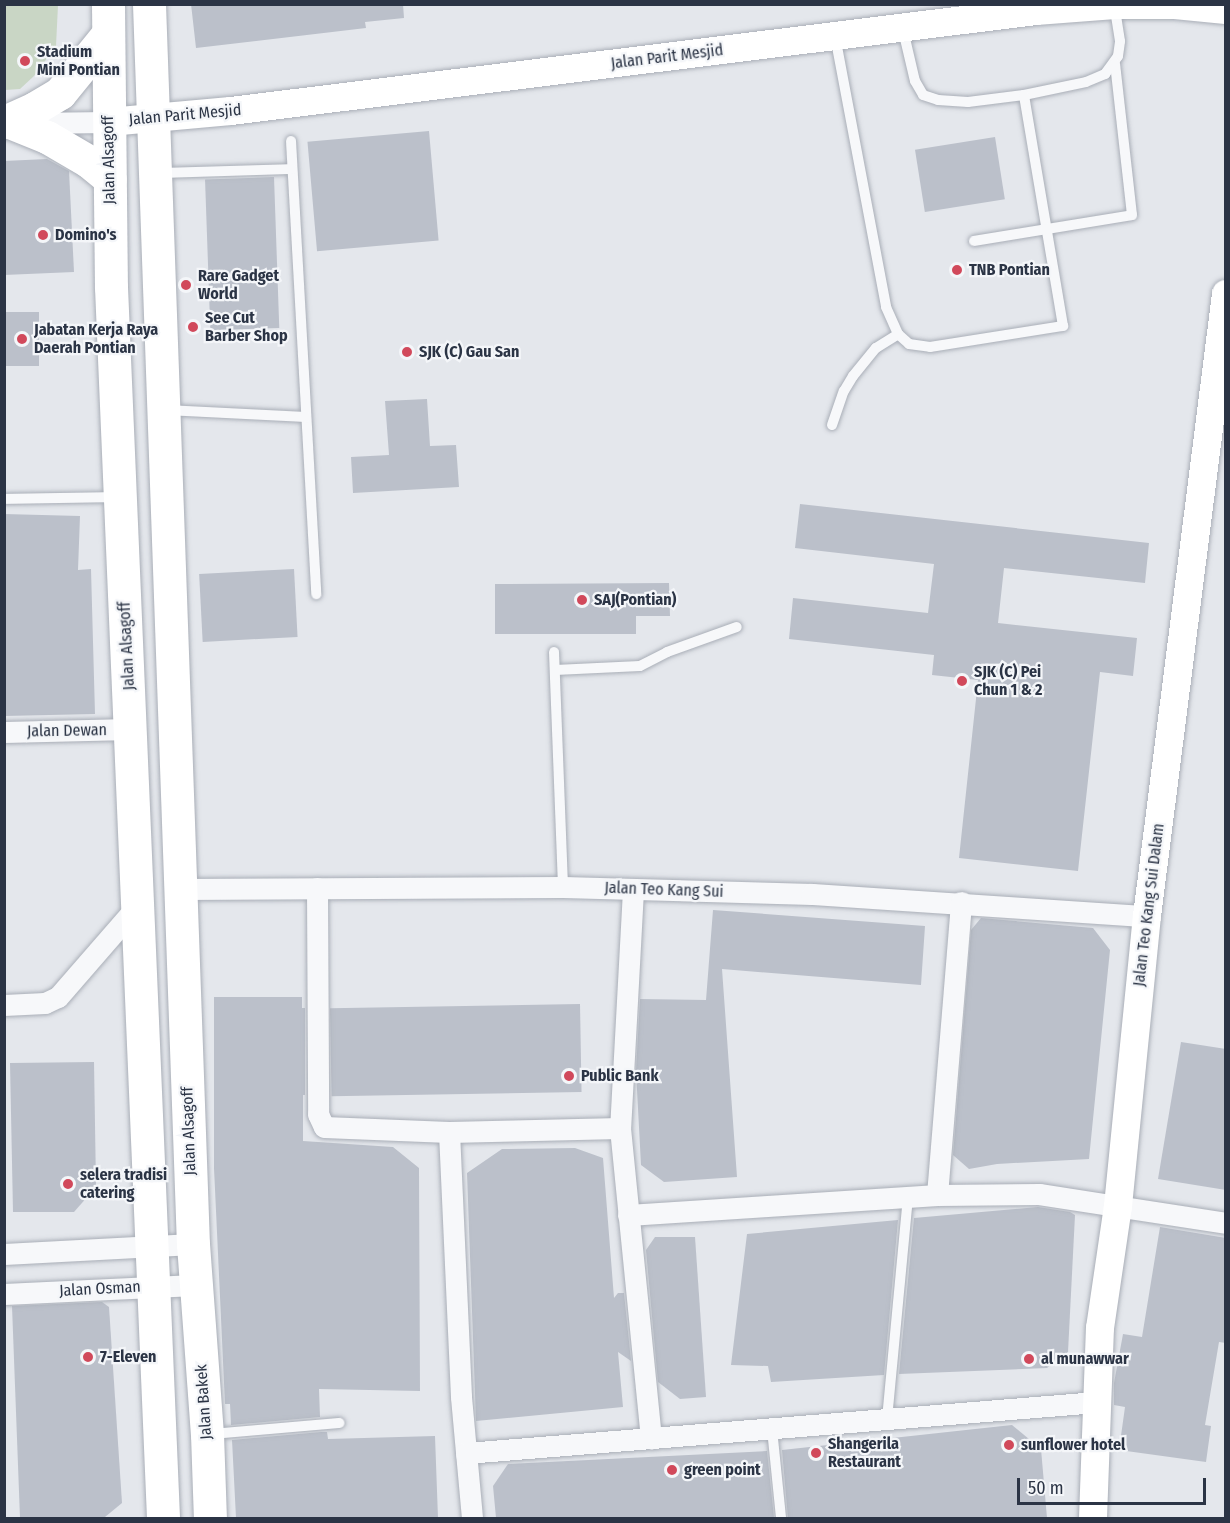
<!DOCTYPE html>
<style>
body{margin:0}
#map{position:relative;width:1230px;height:1523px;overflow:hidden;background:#e4e7ec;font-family:"Fira Sans Condensed",sans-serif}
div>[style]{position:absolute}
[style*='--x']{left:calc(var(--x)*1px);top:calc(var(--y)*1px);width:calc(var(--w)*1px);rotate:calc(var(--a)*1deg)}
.green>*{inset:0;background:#c9d6c5}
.building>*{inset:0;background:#bbc0ca;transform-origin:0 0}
.roads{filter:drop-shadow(0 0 2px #a9aeb7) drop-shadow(0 0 2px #a9aeb7)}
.lane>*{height:10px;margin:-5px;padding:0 5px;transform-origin:5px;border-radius:5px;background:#f7f8fa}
.street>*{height:21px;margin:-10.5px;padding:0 10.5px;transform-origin:10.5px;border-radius:10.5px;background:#f7f8fa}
.secondary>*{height:28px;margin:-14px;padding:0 14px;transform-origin:14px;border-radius:14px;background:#fff}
.highway>*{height:33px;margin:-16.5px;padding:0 16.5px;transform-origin:16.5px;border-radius:16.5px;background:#fff}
.dots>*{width:16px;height:16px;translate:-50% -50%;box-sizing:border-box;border:3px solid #f4f6f9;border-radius:50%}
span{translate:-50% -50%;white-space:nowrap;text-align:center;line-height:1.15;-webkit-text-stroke:4.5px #f4f6f9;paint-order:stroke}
.poi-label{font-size:16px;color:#2b3445;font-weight:700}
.left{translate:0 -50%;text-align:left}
.street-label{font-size:16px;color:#2b3445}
.frame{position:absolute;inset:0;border:6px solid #2b3445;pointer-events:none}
.scale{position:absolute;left:1017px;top:1478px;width:189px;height:27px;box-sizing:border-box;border:3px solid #2b3445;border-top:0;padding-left:8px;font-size:18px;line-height:21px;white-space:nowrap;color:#2b3445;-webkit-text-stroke:4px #f4f6f9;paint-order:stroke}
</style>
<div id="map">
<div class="green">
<div style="clip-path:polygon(5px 4px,58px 5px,56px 46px,34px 76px,20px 89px,5px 90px)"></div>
</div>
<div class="building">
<div style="clip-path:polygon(191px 4px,403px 4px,404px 18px,365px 22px,366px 28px,196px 48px)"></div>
<div style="left:429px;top:131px;width:110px;height:122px;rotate:85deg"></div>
<div style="left:995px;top:137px;width:63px;height:81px;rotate:81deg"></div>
<div style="clip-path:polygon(47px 159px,69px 171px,74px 272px,4px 275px,4px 161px)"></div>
<div style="left:274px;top:177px;width:151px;height:69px;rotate:88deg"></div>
<div style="left:4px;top:312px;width:35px;height:54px"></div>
<div style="clip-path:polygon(427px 399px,430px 446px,456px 445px,459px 487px,353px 493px,351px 457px,389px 455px,385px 401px)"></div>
<div style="clip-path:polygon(800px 504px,1149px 543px,1145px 583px,1004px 568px,998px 623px,1137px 638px,1133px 676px,1100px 672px,1078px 871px,959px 858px,978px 680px,932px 675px,934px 655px,789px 639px,793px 598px,928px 613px,934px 564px,795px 548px)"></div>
<div style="clip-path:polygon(4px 514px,80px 516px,78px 570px,91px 569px,95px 714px,4px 716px)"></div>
<div style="left:294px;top:569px;width:68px;height:95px;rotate:87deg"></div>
<div style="clip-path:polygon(669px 583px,670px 616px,636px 616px,636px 634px,495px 634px,495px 584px)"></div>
<div style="clip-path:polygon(713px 910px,925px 926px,921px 985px,722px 969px,737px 1177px,664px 1182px,641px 1165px,636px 1071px,640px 999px,706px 1000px)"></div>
<div style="clip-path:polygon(981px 918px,1093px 928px,1110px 950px,1089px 1159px,997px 1164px,969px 1169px,953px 1155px,971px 930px)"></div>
<div style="clip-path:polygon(214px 997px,302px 997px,302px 1008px,305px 1008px,305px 1095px,303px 1095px,303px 1141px,393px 1147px,419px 1168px,420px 1391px,319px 1389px,320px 1417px,231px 1425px,230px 1404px,225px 1404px,214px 1168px)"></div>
<div style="left:580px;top:1004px;width:88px;height:250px;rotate:89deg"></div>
<div style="clip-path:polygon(1181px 1042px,1226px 1049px,1226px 1190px,1158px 1179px)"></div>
<div style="clip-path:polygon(94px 1062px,96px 1187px,74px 1212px,13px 1212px,10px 1063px)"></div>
<div style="clip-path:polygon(575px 1148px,603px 1158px,614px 1298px,618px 1293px,624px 1293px,631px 1361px,618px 1352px,623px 1407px,476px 1421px,467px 1173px,502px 1149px)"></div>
<div style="clip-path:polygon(1038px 1207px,1070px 1212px,1075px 1215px,1068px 1352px,1047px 1368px,899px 1374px,914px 1218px)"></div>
<div style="clip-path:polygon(898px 1220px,884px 1375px,771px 1382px,768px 1366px,731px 1365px,747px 1234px)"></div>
<div style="clip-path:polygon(1160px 1227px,1226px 1238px,1226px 1343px,1219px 1342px,1205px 1425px,1211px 1426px,1206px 1462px,1119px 1450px,1125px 1407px,1114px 1405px,1114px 1383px,1123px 1334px,1142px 1337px)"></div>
<div style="clip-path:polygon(655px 1237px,695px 1237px,706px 1397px,680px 1399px,658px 1382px,646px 1250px)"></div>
<div style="clip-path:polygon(102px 1302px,109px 1307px,122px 1503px,105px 1517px,20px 1518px,12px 1306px)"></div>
<div style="clip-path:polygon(1012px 1425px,1041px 1449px,1047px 1518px,788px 1518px,782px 1450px)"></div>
<div style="clip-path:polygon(321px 1432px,327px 1432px,328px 1439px,435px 1436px,438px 1518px,236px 1518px,232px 1440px)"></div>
<div style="clip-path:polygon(767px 1451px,774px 1518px,496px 1518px,493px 1486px,508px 1464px)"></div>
</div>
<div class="roads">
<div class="lane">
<div style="--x:903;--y:30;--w:52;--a:76.8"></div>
<div style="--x:915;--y:81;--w:16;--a:60"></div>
<div style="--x:923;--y:95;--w:16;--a:18"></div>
<div style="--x:938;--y:100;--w:30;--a:4"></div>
<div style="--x:968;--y:102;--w:56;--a:-7.1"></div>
<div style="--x:1024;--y:95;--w:63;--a:-11.8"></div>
<div style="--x:1086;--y:82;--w:21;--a:-23"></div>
<div style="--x:1105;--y:74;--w:22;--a:-54"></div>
<div style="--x:1118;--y:56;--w:15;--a:-82"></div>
<div style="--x:1120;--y:41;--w:33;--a:-99"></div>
<div style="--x:835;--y:36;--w:276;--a:79.3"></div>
<div style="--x:886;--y:307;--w:30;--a:66"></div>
<div style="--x:898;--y:334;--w:15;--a:42"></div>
<div style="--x:909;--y:344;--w:21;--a:8"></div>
<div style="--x:930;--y:347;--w:135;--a:-9"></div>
<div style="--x:1063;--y:326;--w:234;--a:-99.6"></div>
<div style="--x:291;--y:141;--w:454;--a:86.8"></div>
<div style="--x:158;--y:173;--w:134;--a:-1.7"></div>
<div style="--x:974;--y:241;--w:160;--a:-9.3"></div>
<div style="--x:1132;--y:215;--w:152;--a:-96.4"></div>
<div style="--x:166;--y:410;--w:140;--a:2.9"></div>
<div style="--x:832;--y:425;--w:36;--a:-71"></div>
<div style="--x:844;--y:391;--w:17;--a:-59"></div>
<div style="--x:853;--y:376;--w:36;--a:-51"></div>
<div style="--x:876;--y:348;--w:26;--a:-32"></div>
<div style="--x:4;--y:499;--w:111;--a:-1"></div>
<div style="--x:554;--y:652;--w:235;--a:87.8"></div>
<div style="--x:555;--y:670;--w:85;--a:-2.7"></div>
<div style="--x:640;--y:666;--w:30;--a:-27"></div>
<div style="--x:667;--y:652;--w:74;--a:-19.7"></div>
<div style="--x:887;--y:1419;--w:223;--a:-84.6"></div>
<div style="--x:772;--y:1429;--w:89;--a:84.2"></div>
<div style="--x:211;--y:1434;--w:129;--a:-4.9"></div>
</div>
<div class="street">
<div style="--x:29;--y:123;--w:80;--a:-0.7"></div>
<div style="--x:4;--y:732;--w:126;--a:-1.4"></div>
<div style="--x:317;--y:888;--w:226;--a:89.7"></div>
<div style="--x:318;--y:1114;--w:14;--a:65"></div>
<div style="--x:324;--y:1127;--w:125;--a:2.3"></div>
<div style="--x:449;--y:1132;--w:171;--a:-1.3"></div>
<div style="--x:181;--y:889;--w:382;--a:-0.3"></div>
<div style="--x:563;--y:887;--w:249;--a:1.6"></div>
<div style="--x:812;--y:894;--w:336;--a:3.8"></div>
<div style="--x:633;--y:890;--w:238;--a:93.1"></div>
<div style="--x:620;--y:1128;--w:312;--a:84.3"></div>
<div style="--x:4;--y:1005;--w:41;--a:-2.8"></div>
<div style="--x:45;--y:1003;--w:14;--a:-25"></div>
<div style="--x:58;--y:997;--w:122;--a:-49"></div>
<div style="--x:449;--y:1132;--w:265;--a:87.4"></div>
<div style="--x:461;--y:1397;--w:121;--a:84.8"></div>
<div style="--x:937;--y:1195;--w:294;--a:-85.3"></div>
<div style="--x:628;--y:1215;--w:310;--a:-3.7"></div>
<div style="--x:937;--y:1195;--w:102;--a:-0.6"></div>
<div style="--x:1039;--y:1194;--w:189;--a:8.8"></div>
<div style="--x:4;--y:1254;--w:189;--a:-3"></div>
<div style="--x:4;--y:1294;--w:191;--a:-2.7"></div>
<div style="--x:466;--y:1453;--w:633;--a:-4.62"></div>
</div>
<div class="secondary">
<div style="--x:109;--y:122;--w:122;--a:-5.2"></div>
<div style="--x:231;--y:111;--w:811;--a:-7.08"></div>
<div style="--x:1036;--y:11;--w:79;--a:-4.3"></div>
<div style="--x:1115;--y:5;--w:60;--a:0"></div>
<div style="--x:1175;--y:5;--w:51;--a:5.6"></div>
<div style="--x:1093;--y:1518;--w:190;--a:-87.9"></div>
<div style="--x:1100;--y:1328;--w:123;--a:-81.6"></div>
<div style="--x:1118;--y:1206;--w:291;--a:-84.3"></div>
<div style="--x:1147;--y:916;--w:627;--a:-82.76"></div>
</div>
<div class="highway">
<div style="--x:108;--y:4;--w:283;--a:89.4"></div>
<div style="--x:111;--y:287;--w:1232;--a:87.58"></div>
<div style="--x:149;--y:4;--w:1241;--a:87.97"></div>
<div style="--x:193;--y:1244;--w:191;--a:85.8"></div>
<div style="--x:207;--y:1434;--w:84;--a:88"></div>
<div style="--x:4;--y:122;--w:34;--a:-24"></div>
<div style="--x:35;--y:108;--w:29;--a:-31"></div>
<div style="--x:60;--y:93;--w:76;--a:-50.9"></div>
<div style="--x:12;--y:123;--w:38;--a:22"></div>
<div style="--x:47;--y:137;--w:48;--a:30.3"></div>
<div style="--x:88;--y:161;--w:28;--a:39"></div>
</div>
</div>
<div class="dots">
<div style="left:25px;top:61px;background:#d1495b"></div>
<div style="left:43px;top:235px;background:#d1495b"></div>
<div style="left:957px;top:270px;background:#d1495b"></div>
<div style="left:186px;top:285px;background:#d1495b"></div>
<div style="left:193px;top:327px;background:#d1495b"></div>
<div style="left:22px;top:339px;background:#d1495b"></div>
<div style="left:407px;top:352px;background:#d1495b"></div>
<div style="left:582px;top:600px;background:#d1495b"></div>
<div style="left:962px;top:681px;background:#d1495b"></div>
<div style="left:569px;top:1076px;background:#d1495b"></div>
<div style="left:68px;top:1184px;background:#d1495b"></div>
<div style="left:88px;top:1357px;background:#d1495b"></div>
<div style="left:1029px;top:1359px;background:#d1495b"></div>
<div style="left:1009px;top:1445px;background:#d1495b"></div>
<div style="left:816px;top:1453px;background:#d1495b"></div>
<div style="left:672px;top:1470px;background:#d1495b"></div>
</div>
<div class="poi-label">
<span class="left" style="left:37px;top:61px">Stadium<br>Mini Pontian</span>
<span class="left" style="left:55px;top:235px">Domino's</span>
<span class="left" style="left:969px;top:270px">TNB Pontian</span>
<span class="left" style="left:198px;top:285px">Rare Gadget<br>World</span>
<span class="left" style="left:205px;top:327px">See Cut<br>Barber Shop</span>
<span class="left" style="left:34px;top:339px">Jabatan Kerja Raya<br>Daerah Pontian</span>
<span class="left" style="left:419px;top:352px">SJK (C) Gau San</span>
<span class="left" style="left:594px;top:600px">SAJ(Pontian)</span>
<span class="left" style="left:974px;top:681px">SJK (C) Pei<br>Chun 1 &amp; 2</span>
<span class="left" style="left:581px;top:1076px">Public Bank</span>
<span class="left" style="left:80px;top:1184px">selera tradisi<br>catering</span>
<span class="left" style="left:100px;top:1357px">7-Eleven</span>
<span class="left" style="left:1041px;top:1359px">al munawwar</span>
<span class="left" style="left:828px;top:1453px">Shangerila<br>Restaurant</span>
<span class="left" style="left:1021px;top:1445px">sunflower hotel</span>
<span class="left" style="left:684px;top:1470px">green point</span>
</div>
<div class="street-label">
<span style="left:667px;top:57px;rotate:-7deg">Jalan Parit Mesjid</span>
<span style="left:185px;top:115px;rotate:-5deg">Jalan Parit Mesjid</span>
<span style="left:109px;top:160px;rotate:-91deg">Jalan Alsagoff</span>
<span style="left:127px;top:646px;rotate:-93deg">Jalan Alsagoff</span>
<span style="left:67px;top:731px;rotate:-1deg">Jalan Dewan</span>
<span style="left:664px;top:890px;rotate:2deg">Jalan Teo Kang Sui</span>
<span style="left:1149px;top:905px;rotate:-83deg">Jalan Teo Kang Sui Dalam</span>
<span style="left:189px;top:1131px;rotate:-92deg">Jalan Alsagoff</span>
<span style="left:100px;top:1289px;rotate:-3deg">Jalan Osman</span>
<span style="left:204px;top:1402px;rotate:-94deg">Jalan Bakek</span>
</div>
<div class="frame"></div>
<div class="scale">50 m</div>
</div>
